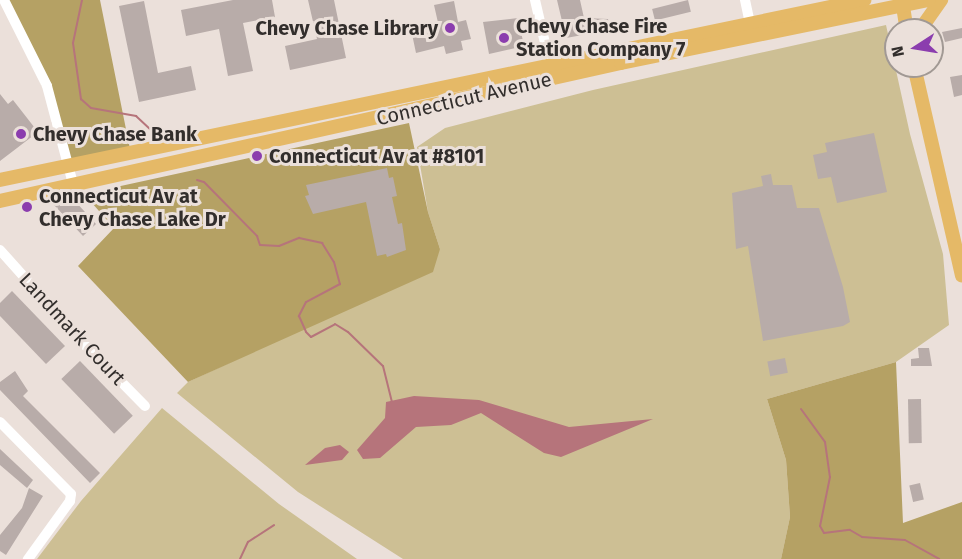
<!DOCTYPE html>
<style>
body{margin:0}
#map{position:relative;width:962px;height:559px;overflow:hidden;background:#ebe0da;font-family:"Fira Sans",sans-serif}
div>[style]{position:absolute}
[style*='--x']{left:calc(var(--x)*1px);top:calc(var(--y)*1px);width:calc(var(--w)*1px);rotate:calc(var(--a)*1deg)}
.green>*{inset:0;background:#cdbf94}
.forest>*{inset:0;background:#b5a164}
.water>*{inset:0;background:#b6747b}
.stream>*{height:2px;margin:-1px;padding:0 1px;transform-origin:1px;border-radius:1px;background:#b6747b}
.building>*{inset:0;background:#b8aca9;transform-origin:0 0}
.minor>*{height:10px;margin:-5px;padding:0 5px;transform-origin:5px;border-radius:5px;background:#fff}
.major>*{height:14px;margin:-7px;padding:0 7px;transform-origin:7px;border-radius:7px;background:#e5b967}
.dots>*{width:16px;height:16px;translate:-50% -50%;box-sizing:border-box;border:3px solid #ebe0da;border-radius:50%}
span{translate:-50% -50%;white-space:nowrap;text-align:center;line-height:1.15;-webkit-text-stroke:6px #ebe0da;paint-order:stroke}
.poi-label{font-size:20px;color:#322e2c;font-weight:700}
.left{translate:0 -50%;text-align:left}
.right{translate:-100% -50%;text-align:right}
.street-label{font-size:20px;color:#322e2c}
.north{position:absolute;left:884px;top:18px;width:60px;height:60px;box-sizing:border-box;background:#ebe0da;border:2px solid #a19994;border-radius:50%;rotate:258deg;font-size:16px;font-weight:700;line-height:24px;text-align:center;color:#322e2c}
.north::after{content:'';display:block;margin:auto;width:21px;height:27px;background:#8b3dae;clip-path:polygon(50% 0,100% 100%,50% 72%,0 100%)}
</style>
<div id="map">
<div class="green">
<div style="clip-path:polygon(886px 25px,910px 134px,943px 254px,949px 325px,896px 362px,767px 399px,786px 460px,790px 517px,781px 559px,403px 559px,298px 492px,177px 393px,188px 382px,345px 309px,440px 249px,428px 212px,417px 147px,445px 128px,593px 90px)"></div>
<div style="clip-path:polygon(162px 408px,279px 504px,357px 559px,37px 559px,81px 501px)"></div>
</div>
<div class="forest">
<div style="clip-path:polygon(4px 0,100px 0,131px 154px,69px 165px,60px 127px)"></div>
<div style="clip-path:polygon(409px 123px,428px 212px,440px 249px,433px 272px,188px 382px,78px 266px,114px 228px,84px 194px)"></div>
<div style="clip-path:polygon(896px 362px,903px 523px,962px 502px,962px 559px,781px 559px,790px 517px,786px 460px,767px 399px)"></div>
</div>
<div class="water">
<div style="clip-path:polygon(414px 396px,479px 400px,569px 427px,653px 419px,561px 457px,544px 453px,481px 413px,451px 425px,416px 427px,380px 458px,363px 459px,357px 450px,385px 418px,386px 402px)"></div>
<div style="clip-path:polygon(340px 445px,349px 452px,342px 460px,305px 465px,325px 448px)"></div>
</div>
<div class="stream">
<div style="--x:82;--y:0;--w:44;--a:101.8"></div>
<div style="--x:73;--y:43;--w:57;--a:81.9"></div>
<div style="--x:81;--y:99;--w:13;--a:42"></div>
<div style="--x:91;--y:108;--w:46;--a:10.1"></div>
<div style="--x:136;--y:116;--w:23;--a:43"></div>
<div style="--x:197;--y:180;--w:7;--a:16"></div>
<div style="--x:204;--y:182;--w:76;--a:45.5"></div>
<div style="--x:257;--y:236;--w:9;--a:72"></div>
<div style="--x:260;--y:245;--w:19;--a:3"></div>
<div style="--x:279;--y:246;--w:22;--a:-22"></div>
<div style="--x:299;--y:238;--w:24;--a:12"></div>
<div style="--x:322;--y:243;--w:22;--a:58"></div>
<div style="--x:334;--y:262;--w:23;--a:75"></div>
<div style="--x:340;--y:284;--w:38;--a:152"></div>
<div style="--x:306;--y:302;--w:16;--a:117"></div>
<div style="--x:299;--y:316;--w:17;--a:66"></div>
<div style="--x:306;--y:332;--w:7;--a:45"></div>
<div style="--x:311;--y:337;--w:27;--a:-28"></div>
<div style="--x:335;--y:324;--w:15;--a:32"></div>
<div style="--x:348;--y:332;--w:49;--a:44.2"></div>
<div style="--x:383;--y:366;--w:37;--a:76"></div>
<div style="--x:801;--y:409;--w:41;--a:54"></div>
<div style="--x:825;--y:442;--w:35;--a:82"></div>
<div style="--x:830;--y:477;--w:50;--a:101.5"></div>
<div style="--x:820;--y:526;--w:8;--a:60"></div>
<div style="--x:824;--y:533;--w:26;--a:-7"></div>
<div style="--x:850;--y:530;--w:14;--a:30"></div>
<div style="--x:862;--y:537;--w:43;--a:4"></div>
<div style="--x:905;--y:540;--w:39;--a:29"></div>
<div style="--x:240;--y:559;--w:19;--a:-65"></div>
<div style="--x:248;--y:542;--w:31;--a:-33"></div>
</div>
<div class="building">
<div style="clip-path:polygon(233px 0,272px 0,275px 17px,243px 23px,253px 71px,228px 76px,219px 29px,186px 36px,181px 10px)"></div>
<div style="clip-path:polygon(308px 0,334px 0,346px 58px,290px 70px,285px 46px,317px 39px)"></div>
<div style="clip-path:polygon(557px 0,580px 0,584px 18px,608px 19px,610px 30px,566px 38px)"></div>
<div style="left:688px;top:0;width:12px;height:37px;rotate:76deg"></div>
<div style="clip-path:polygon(144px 1px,158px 73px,191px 66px,196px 90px,139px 102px,119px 6px)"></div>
<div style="clip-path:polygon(454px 1px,458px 22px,466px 20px,471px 39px,461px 41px,463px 50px,446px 54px,444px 46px,416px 53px,412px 34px,439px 27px,434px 5px)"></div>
<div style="clip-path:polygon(518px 18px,524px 46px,489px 54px,483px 22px)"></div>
<div style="clip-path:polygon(962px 28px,962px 38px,945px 42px,942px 32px)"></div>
<div style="clip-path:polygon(962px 75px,962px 95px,954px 97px,950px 77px)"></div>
<div style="clip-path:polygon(0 94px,8px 104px,13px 100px,38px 132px,0 161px)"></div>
<div style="clip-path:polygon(874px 133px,887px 192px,837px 203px,831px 177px,818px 179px,813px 155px,827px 152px,825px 143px)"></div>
<div style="clip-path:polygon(387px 168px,389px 178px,393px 177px,397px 196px,392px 197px,398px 224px,402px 223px,406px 250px,387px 257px,386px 254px,377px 256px,366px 202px,313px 214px,305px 196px,309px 195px,306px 185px)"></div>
<div style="clip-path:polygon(771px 174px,773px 185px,792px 185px,797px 208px,819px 208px,843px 287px,850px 322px,843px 326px,763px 341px,748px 246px,736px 249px,732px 193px,763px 186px,761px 176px)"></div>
<div style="clip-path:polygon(74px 200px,96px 224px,83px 236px,54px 205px)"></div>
<div style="clip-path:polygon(12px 291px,65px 346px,46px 364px,0 316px,0 303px)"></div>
<div style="clip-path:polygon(918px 348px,929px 348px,932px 366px,911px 366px,911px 359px,919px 358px)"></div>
<div style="left:785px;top:358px;width:15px;height:18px;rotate:79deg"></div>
<div style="left:80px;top:361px;width:76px;height:26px;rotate:46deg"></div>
<div style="clip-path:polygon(15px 371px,28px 391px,23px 396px,100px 473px,90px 483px,0 390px,0 382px)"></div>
<div style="left:921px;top:399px;width:44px;height:13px;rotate:89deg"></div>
<div style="clip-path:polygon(0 449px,33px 480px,27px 488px,0 465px)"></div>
<div style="left:920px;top:483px;width:17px;height:11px;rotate:77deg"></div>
<div style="clip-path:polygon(29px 488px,43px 496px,6px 555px,0 551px,0 535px,22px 508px)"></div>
</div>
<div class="minor">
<div style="--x:4;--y:0;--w:96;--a:63.4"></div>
<div style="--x:47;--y:86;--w:101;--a:75.1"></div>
<div style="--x:535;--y:0;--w:75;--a:76.9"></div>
<div style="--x:745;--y:0;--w:30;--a:78"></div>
<div style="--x:0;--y:250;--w:126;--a:48.2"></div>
<div style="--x:84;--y:344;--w:87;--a:45.5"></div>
<div style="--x:0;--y:422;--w:101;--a:45.4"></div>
<div style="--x:71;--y:494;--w:7;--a:98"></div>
<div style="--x:70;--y:501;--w:72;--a:125.9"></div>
</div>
<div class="major">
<div style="--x:902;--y:0;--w:30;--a:81"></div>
<div style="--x:920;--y:30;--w:37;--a:-55"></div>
<div style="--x:914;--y:66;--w:215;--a:77.1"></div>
<div style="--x:0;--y:180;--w:883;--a:-11.77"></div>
<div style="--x:0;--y:201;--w:636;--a:-12.53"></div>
<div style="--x:621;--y:63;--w:314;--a:-11.6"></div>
</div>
<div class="dots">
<div style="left:450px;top:28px;background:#8b3dae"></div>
<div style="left:504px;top:38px;background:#8b3dae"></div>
<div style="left:21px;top:134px;background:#8b3dae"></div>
<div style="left:257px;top:156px;background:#8b3dae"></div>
<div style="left:27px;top:207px;background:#8b3dae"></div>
</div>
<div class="poi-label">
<span class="left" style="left:516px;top:38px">Chevy Chase Fire<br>Station Company 7</span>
<span class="right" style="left:438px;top:28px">Chevy Chase Library</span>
<span class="left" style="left:33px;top:134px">Chevy Chase Bank</span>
<span class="left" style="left:269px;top:156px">Connecticut Av at #8101</span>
<span class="left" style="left:39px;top:208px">Connecticut Av at<br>Chevy Chase Lake Dr</span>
</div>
<div class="street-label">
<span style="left:464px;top:99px;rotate:-13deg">Connecticut Avenue</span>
<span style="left:72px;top:329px;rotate:47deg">Landmark Court</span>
</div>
<div class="north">N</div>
</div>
